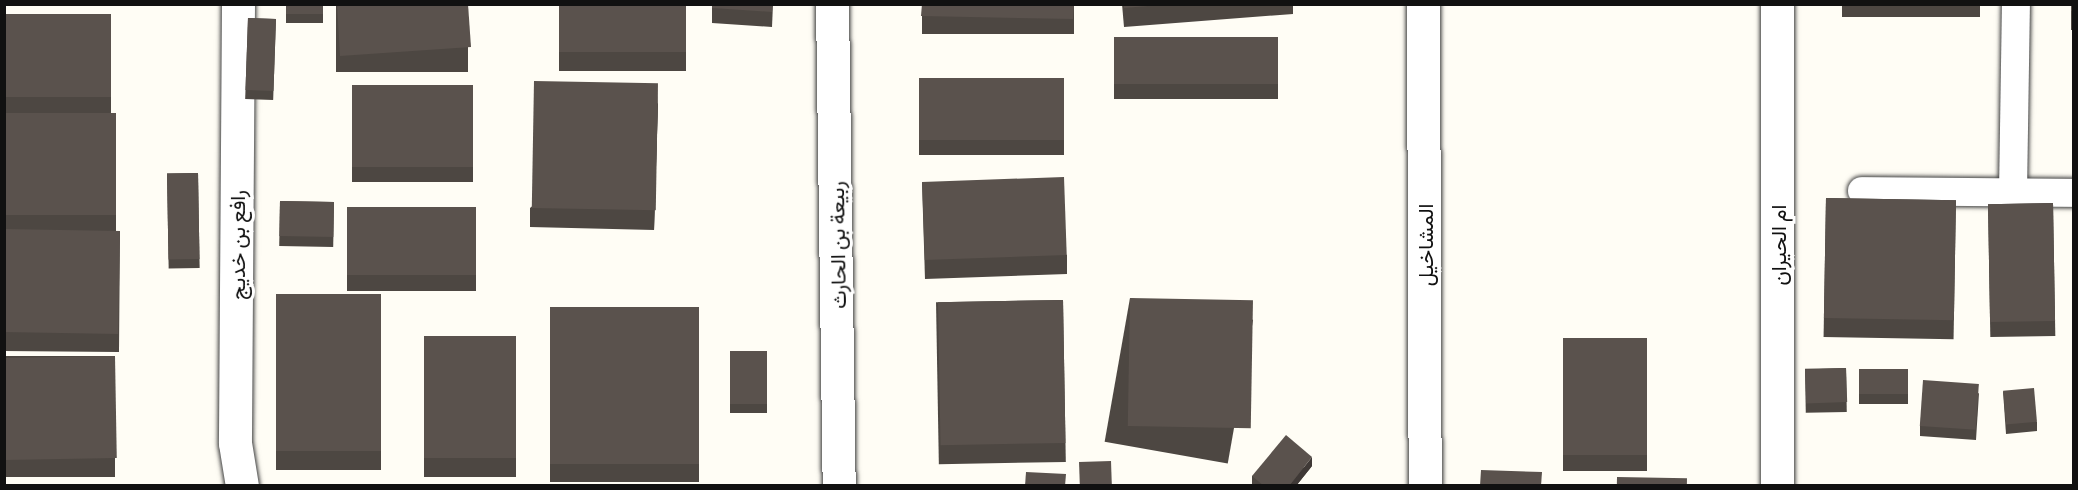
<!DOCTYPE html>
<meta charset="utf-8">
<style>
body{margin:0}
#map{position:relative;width:2078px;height:490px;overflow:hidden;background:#fffdf5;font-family:Literata,Vazirmatn,serif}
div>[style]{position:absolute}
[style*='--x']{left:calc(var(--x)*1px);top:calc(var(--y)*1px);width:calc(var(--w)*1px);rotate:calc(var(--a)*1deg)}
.roads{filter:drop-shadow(0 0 2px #444) drop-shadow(0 0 2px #444)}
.lane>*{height:28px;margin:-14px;padding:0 14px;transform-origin:14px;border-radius:14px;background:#fff}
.street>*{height:33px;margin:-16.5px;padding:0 16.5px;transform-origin:16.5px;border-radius:16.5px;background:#fff}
.wall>*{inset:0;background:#4d4742;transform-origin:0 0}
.shaded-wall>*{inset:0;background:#3f3936}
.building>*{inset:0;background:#5a524d;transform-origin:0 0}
span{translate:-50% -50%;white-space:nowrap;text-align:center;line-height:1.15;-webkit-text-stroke:6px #fff;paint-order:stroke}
.street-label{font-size:21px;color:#111}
.frame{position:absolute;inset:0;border:6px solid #111;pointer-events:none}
</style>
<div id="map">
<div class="roads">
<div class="lane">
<div style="--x:1862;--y:191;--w:212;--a:0.5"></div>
<div style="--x:2013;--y:192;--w:188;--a:-89.1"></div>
</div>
<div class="street">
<div style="--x:238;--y:4;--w:439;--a:90.4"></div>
<div style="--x:235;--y:443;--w:44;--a:80.8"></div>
<div style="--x:832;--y:4;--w:482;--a:89.2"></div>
<div style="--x:1423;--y:4;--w:482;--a:89.8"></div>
<div style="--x:1777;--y:486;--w:482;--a:-90"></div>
</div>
</div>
<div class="wall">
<div style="left:286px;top:4px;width:37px;height:19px"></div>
<div style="left:336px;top:4px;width:132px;height:68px"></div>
<div style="left:559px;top:4px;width:127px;height:67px"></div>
<div style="clip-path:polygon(712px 4px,773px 4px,772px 27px,712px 23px)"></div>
<div style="left:922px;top:4px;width:152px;height:30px"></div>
<div style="clip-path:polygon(1122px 4px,1293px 4px,1293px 14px,1124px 27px)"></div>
<div style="left:1842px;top:4px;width:138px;height:13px"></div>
<div style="left:2071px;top:4px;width:2px;height:26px"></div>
<div style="clip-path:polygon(111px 14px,111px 113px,116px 113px,116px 231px,120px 231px,119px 352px,4px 351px,4px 15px)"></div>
<div style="left:248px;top:18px;width:28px;height:81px;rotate:2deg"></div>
<div style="left:1114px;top:37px;width:164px;height:62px"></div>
<div style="left:1064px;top:78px;width:77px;height:145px;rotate:90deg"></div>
<div style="left:473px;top:85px;width:97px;height:121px;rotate:90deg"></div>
<div style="clip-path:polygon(658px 103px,654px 230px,530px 227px,530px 208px)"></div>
<div style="left:198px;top:173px;width:95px;height:31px;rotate:89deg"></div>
<div style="clip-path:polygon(922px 182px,1067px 255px,1067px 274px,925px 279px)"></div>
<div style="left:1826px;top:198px;width:130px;height:139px;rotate:1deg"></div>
<div style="left:280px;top:201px;width:54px;height:45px;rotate:1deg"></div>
<div style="left:2053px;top:203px;width:133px;height:65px;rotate:89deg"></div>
<div style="left:476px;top:207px;width:84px;height:129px;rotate:90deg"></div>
<div style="left:381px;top:294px;width:176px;height:105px;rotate:90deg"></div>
<div style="left:1130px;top:298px;width:125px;height:146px;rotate:10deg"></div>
<div style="left:1063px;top:300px;width:162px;height:127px;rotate:89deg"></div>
<div style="left:550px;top:307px;width:149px;height:175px"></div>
<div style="left:424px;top:336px;width:92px;height:141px"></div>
<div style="left:1563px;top:338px;width:84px;height:133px"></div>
<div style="left:730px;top:351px;width:37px;height:62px"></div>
<div style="left:115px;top:356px;width:121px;height:111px;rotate:90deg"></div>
<div style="left:1846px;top:368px;width:44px;height:41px;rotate:89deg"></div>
<div style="left:1859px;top:369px;width:49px;height:35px"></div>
<div style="clip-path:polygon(2003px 391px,2037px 422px,2037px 431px,2006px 434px)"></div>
<div style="clip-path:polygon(1979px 393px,1976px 440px,1920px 436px,1920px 426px)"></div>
<div style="clip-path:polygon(1312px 466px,1296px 486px,1252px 485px,1252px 476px)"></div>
</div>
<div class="shaded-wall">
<div style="clip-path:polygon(658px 84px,658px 103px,654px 230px,654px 212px)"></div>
<div style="clip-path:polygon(1312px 457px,1312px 466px,1296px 486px,1289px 486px)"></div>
</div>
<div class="building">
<div style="left:286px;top:4px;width:37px;height:10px"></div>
<div style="clip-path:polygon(337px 4px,468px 4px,471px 47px,340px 56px)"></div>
<div style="left:559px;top:4px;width:127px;height:48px"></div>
<div style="clip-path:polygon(712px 4px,772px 4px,772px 12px,712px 8px)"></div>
<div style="clip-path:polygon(922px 4px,1074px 4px,1073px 19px,921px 16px)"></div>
<div style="clip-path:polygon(1124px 4px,1172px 4px,1124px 8px)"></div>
<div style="left:2071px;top:4px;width:2px;height:7px"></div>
<div style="left:111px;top:14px;width:83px;height:107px;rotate:90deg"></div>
<div style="left:248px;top:18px;width:28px;height:72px;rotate:2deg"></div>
<div style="left:1114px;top:37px;width:164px;height:47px"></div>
<div style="left:1064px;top:78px;width:62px;height:145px;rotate:90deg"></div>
<div style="left:534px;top:81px;width:124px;height:127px;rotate:1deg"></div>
<div style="left:473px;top:85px;width:82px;height:121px;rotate:90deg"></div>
<div style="left:4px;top:113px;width:112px;height:102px"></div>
<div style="left:198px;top:173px;width:86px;height:31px;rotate:89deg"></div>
<div style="left:1064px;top:177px;width:78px;height:142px;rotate:88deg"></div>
<div style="left:1826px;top:198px;width:130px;height:120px;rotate:1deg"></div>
<div style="left:280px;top:201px;width:54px;height:35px;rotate:1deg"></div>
<div style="left:2053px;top:203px;width:118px;height:65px;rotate:89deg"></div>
<div style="left:476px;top:207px;width:68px;height:129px;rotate:90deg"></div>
<div style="left:4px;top:229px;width:116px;height:103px;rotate:1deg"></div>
<div style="left:381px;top:294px;width:157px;height:105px;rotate:90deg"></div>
<div style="left:1130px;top:298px;width:123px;height:128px;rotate:1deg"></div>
<div style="left:1063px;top:300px;width:143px;height:125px;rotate:89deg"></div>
<div style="left:550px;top:307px;width:149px;height:157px"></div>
<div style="left:424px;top:336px;width:92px;height:122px"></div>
<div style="left:1563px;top:338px;width:84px;height:117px"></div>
<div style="left:730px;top:351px;width:37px;height:53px"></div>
<div style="left:115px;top:356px;width:102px;height:111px;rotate:89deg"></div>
<div style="left:1846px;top:368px;width:34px;height:41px;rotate:88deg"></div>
<div style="left:1859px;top:369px;width:49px;height:25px"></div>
<div style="left:1923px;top:380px;width:56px;height:46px;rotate:4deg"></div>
<div style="left:2034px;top:388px;width:34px;height:31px;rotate:85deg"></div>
<div style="clip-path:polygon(1286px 435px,1312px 457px,1289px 486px,1264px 486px,1252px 476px)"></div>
<div style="left:1111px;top:461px;width:25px;height:32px;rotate:88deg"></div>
<div style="clip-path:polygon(1481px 470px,1542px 472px,1541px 486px,1480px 486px)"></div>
<div style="clip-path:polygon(1026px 472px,1066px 474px,1065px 486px,1025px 486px)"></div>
<div style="left:1617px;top:477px;width:70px;height:9px;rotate:1deg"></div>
</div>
<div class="street-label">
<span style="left:236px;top:245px;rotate:-90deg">رافع بن خديج</span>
<span style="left:836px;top:245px;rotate:-91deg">ربيعة بن الحارث</span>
<span style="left:1424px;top:245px;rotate:-90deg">المشاخيل</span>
<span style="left:1777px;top:245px;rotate:-90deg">ام الحيران</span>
</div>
<div class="frame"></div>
</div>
